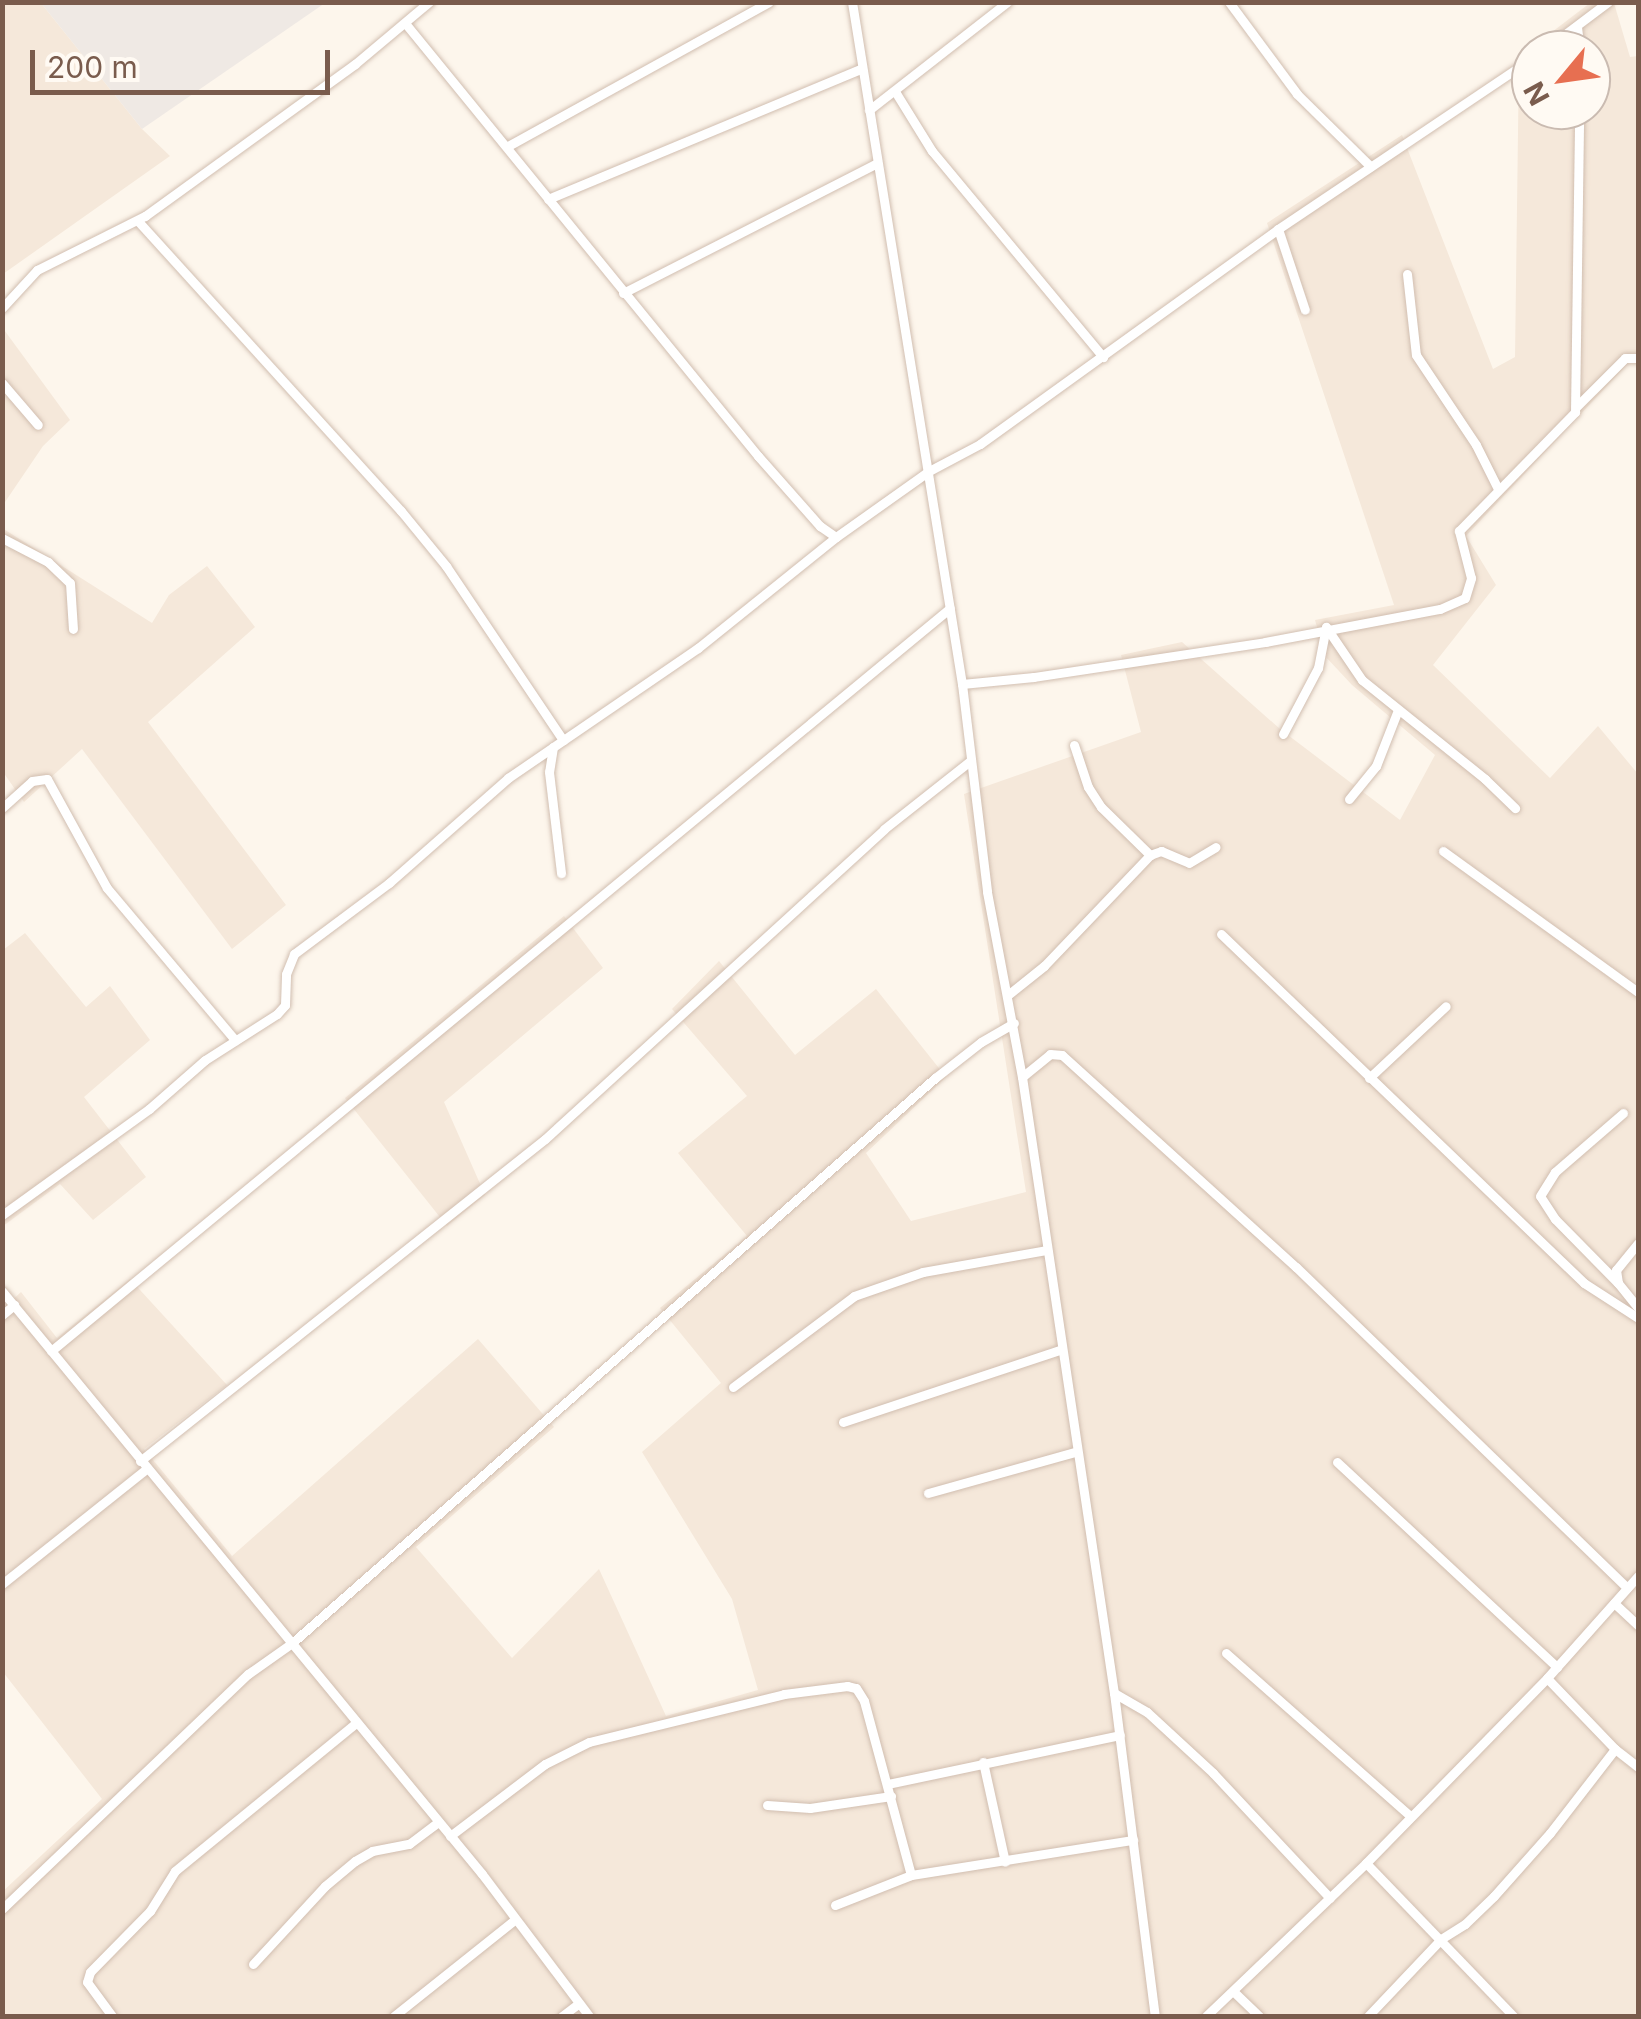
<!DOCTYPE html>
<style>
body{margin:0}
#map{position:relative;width:1641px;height:2019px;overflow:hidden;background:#fdf6ec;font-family:Inter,sans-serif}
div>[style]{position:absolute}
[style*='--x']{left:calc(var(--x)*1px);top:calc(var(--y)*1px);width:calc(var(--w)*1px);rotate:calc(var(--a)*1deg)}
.residential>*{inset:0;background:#f5e8da}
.industrial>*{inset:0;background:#efe9e4}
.roads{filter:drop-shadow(0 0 2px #d1beb0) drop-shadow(0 0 2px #d1beb0)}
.street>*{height:9px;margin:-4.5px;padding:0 4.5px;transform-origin:4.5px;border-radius:4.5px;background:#fff}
span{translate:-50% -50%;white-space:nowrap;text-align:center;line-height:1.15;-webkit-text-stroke:10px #fffaf3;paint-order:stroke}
.frame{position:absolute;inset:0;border:5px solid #7a5c4d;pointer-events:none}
.north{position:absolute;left:1511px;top:30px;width:100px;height:100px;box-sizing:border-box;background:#fffaf3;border:2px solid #cabbb1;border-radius:50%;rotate:241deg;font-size:28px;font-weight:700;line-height:40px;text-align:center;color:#7a5c4d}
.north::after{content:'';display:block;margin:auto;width:35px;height:45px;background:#e76f51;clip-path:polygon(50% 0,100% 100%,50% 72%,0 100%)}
.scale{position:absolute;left:30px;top:50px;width:300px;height:45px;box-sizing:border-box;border:5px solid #7a5c4d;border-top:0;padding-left:12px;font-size:30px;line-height:35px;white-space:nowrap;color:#7a5c4d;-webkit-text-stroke:8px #fffaf3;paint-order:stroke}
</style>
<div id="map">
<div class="residential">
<div style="clip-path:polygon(3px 3px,41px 3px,142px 129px,170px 156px,3px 274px)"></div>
<div style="clip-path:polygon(evenodd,1590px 3px,1614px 3px,1630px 57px,1638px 56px,1638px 353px,1466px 536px,1496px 585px,1433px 665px,1550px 778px,1598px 726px,1638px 774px,1638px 2016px,3px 2016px,2px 1892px,102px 1799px,3px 1672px,3px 1309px,21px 1292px,57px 1338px,130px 1279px,227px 1385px,144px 1449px,232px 1556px,478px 1339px,554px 1427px,416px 1547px,512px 1658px,599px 1569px,666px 1716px,758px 1690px,732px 1599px,642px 1452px,721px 1383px,660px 1308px,747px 1236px,678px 1153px,747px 1096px,672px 1009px,719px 961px,795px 1055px,876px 989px,946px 1077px,866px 1153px,911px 1221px,1026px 1192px,964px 794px,1141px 732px,1121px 655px,1182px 642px,1280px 729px,1400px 820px,1435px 755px,1352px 685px,1325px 656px,1315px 620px,1394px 605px,1267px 223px,1402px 135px,1493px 369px,1515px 357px,1519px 57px,1590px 3px,1531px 50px,1591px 50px,1591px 110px,1531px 110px,1531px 50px)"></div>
<div style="clip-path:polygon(2px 327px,70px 420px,43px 446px,3px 505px)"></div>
<div style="clip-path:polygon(2px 528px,152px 623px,169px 595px,207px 566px,255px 627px,148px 722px,286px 905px,232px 949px,82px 749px,24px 802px,3px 772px)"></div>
<div style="clip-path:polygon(564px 916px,603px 968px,444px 1102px,485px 1195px,447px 1226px,345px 1098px)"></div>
<div style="clip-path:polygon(25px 933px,86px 1007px,110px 986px,150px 1040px,84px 1097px,146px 1177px,93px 1220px,60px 1184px,3px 1226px,3px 950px)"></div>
</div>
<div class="industrial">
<div style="clip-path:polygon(41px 3px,325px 3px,142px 129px)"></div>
</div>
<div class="roads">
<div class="street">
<div style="--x:852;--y:2;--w:691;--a:80.84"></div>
<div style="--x:962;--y:684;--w:209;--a:83.1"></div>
<div style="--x:987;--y:892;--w:188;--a:79.3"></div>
<div style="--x:1022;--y:1077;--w:623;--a:81.51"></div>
<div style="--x:1114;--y:1693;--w:326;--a:82.8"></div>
<div style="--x:1229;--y:2;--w:114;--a:53.5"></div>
<div style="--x:1297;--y:94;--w:103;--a:44.6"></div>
<div style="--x:405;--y:23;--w:559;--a:50.81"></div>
<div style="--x:758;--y:456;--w:94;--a:48.5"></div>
<div style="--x:820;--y:526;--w:19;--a:35"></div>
<div style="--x:836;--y:537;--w:114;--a:-35.4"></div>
<div style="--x:929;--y:471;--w:58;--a:-27.9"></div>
<div style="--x:980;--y:444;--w:367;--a:-35.8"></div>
<div style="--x:1278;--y:229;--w:305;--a:-33.9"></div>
<div style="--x:1577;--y:27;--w:23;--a:83"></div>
<div style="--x:1544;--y:50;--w:80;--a:-36.9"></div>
<div style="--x:896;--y:93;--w:68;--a:58.2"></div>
<div style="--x:932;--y:151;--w:268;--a:50.3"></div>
<div style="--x:869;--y:110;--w:175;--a:-38"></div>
<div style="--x:508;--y:146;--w:298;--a:-28.9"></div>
<div style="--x:548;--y:199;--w:339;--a:-22.6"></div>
<div style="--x:138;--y:221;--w:391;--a:47.8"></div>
<div style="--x:401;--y:511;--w:71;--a:50.7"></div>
<div style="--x:446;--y:566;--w:210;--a:56.1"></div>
<div style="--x:1278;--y:229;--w:85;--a:71.6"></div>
<div style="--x:1407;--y:274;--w:81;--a:83.7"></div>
<div style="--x:1416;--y:355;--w:108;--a:56.3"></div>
<div style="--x:1476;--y:445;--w:49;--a:63.4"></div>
<div style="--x:623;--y:293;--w:285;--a:-27.1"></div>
<div style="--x:2;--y:308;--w:52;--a:-47.4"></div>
<div style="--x:37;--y:270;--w:121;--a:-26.6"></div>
<div style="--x:145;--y:216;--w:259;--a:-35.9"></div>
<div style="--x:355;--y:64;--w:97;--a:-40"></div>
<div style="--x:2;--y:383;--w:55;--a:49.4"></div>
<div style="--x:1576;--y:407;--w:69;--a:-45"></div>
<div style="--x:1625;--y:358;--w:13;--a:0"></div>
<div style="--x:2;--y:538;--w:52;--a:27.6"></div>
<div style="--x:48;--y:562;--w:30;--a:44"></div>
<div style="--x:70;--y:583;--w:46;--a:86.3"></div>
<div style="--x:962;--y:684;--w:72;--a:-5.6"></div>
<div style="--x:1034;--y:677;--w:234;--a:-8.6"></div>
<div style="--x:1265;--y:642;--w:178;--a:-10.7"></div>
<div style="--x:1440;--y:609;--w:27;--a:-24"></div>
<div style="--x:1465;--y:598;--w:21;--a:-73"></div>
<div style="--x:1471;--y:578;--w:49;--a:-104.3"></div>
<div style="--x:1459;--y:531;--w:166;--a:-45.7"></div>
<div style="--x:1575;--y:412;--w:302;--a:-89.2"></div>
<div style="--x:1283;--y:734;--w:75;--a:-62.1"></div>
<div style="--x:1318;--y:668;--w:42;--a:-79"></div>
<div style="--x:1326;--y:627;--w:64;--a:55.8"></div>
<div style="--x:1362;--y:680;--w:158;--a:38.8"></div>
<div style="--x:1485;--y:779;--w:42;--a:44"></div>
<div style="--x:1074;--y:745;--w:44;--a:71.6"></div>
<div style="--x:1088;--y:787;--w:24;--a:57"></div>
<div style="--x:1101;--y:807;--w:69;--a:44.4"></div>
<div style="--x:553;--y:747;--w:25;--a:99"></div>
<div style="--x:549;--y:772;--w:102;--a:83.2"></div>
<div style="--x:1349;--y:799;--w:43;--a:-50.7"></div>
<div style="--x:1376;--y:766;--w:60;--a:-68.6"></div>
<div style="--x:2;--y:808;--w:40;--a:-42"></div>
<div style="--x:32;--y:781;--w:15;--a:-8"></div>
<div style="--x:47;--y:779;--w:124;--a:61.2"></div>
<div style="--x:107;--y:888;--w:199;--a:49.9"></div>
<div style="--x:1443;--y:851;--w:241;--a:35.9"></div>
<div style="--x:1221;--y:934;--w:504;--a:43.87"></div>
<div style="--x:1584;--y:1283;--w:64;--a:32.9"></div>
<div style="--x:1009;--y:994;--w:45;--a:-38.7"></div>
<div style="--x:1044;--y:966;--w:153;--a:-46.3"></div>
<div style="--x:1150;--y:855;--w:12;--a:-20"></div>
<div style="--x:1161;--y:851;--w:30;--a:23"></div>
<div style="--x:1189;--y:863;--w:31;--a:-31"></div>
<div style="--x:1022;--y:1077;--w:36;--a:-39"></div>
<div style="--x:1050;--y:1054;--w:12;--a:5"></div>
<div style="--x:1062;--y:1055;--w:316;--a:42.2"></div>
<div style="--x:1296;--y:1267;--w:461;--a:44.1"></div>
<div style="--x:1369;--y:1078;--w:105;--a:-43.1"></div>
<div style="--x:2;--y:1215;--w:181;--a:-35.8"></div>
<div style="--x:149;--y:1109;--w:74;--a:-41.2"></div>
<div style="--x:205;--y:1060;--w:85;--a:-32.6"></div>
<div style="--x:277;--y:1014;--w:12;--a:-48"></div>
<div style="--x:285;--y:1005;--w:31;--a:-88"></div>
<div style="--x:286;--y:974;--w:22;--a:-68"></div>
<div style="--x:294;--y:954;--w:119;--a:-36.8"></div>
<div style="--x:389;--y:883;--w:159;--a:-41.4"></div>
<div style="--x:508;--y:778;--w:230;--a:-34.4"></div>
<div style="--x:698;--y:648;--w:177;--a:-38.8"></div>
<div style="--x:1638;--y:1243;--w:35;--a:129"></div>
<div style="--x:1616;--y:1270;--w:13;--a:81"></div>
<div style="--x:1618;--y:1283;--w:32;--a:51"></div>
<div style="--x:1618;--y:1283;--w:90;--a:-134.5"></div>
<div style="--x:1555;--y:1219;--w:27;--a:-123"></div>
<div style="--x:1540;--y:1196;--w:28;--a:-58"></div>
<div style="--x:1555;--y:1172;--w:90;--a:-40.9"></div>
<div style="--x:2;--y:1291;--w:755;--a:50.53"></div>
<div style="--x:482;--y:1874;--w:178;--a:53"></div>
<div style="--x:2;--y:1315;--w:16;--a:-40"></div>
<div style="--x:51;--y:1351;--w:1166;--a:-39.57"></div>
<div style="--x:733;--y:1387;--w:151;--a:-36.9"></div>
<div style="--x:854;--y:1296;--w:73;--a:-19.2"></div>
<div style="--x:923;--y:1272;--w:126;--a:-10.1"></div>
<div style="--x:843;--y:1422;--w:229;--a:-18.4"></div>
<div style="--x:140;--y:1461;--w:517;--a:-38.49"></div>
<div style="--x:545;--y:1139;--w:459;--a:-42.4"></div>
<div style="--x:884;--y:829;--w:110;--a:-38.3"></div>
<div style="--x:1337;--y:1462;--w:301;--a:43"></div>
<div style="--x:928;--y:1493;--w:153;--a:-15.6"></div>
<div style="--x:2;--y:1584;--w:184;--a:-38.6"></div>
<div style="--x:1614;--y:1603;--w:33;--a:43"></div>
<div style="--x:1226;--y:1653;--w:246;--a:41.5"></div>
<div style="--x:1114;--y:1693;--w:38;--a:30"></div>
<div style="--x:1147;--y:1712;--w:90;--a:42.7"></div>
<div style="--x:1213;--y:1773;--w:171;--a:46.9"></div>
<div style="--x:1615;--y:1749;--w:29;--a:38"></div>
<div style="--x:983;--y:1762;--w:102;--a:77.6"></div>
<div style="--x:888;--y:1784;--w:237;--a:-11.9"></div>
<div style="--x:767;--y:1805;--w:43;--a:4"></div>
<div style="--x:810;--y:1808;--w:82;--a:-8.4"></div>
<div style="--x:450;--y:1836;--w:119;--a:-37.2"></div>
<div style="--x:545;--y:1764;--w:49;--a:-26.6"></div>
<div style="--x:589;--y:1742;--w:201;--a:-13.8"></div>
<div style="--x:784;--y:1694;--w:64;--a:-7.2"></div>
<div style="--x:847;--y:1686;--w:9;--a:13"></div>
<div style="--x:856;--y:1688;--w:15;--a:58"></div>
<div style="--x:864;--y:1701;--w:180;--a:74.9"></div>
<div style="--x:1366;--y:1863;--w:212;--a:46.1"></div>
<div style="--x:835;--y:1905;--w:82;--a:-21.5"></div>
<div style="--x:911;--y:1875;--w:225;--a:-9"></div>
<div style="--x:2;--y:1909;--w:340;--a:-43.7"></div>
<div style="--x:248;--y:1674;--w:54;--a:-35.2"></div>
<div style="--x:292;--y:1643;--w:856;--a:-41.31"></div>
<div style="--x:935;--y:1078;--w:58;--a:-38"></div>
<div style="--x:981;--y:1042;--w:38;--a:-30"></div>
<div style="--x:253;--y:1964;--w:106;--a:-47.3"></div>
<div style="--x:325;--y:1886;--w:39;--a:-40"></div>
<div style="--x:355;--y:1861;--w:20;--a:-30"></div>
<div style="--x:372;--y:1851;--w:38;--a:-11"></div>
<div style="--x:409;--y:1844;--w:36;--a:-37"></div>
<div style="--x:1234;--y:1992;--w:35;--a:44"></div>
<div style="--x:112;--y:2016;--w:42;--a:-126.3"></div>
<div style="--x:87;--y:1982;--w:10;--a:-73"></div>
<div style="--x:90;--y:1972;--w:86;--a:-45.5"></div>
<div style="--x:150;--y:1911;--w:47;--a:-58"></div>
<div style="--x:175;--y:1871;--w:234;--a:-39.3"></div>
<div style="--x:394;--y:2016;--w:152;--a:-38.6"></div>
<div style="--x:562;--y:2016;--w:21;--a:-37"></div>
<div style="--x:1206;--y:2016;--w:221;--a:-43.7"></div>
<div style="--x:1366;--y:1863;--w:259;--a:-45.6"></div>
<div style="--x:1547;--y:1678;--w:137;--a:-48.3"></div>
<div style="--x:1368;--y:2016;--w:106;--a:-46.5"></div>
<div style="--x:1441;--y:1939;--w:28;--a:-32"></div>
<div style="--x:1465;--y:1924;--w:40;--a:-44"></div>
<div style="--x:1494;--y:1896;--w:84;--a:-48.4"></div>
<div style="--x:1550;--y:1833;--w:106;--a:-52.3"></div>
<div style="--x:1615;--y:1749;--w:98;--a:-133.8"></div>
</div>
</div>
<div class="frame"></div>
<div class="north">N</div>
<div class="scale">200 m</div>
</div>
